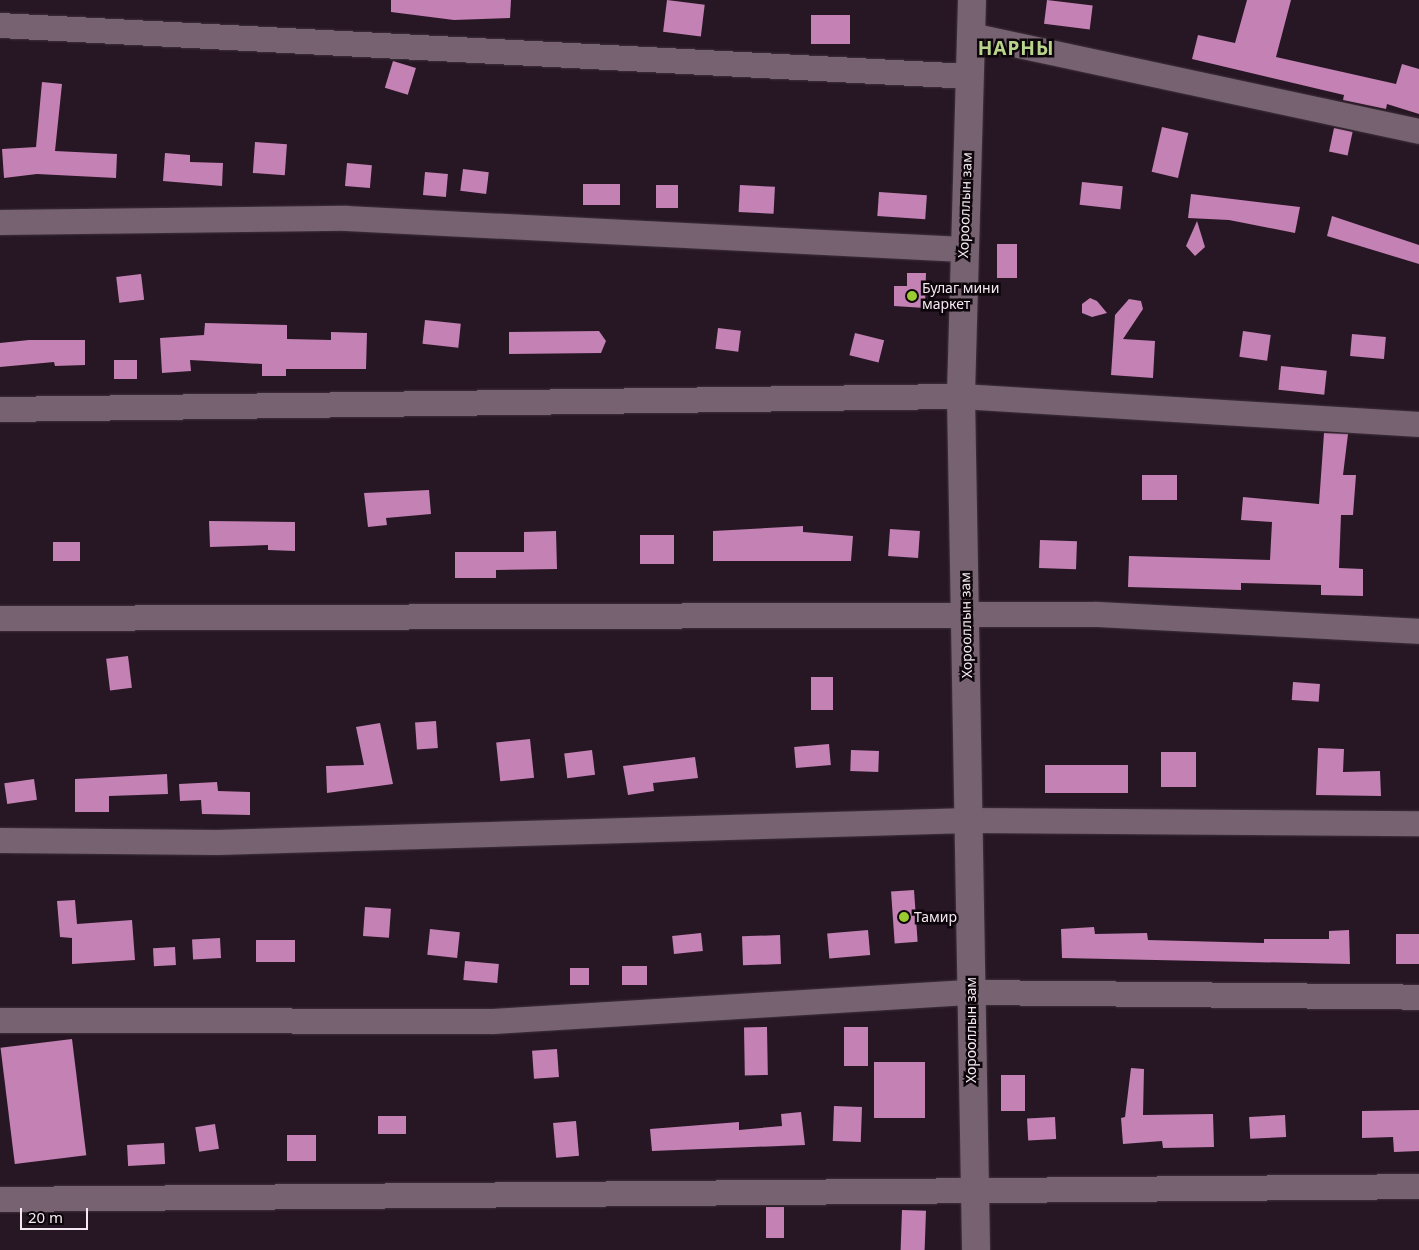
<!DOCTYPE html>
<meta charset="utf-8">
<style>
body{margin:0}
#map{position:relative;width:1419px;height:1250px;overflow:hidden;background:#271724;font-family:"Noto Sans",sans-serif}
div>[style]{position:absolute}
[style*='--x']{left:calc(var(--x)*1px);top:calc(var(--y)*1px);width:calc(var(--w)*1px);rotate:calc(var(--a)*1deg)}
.building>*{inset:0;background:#c381b4;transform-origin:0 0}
.roads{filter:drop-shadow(0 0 1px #3e313b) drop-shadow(0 0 1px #3e313b)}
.minor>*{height:25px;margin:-12.5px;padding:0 12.5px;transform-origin:12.5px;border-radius:12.5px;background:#776271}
.tertiary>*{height:28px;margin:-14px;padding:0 14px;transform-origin:14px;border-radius:14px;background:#776271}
.dots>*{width:14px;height:14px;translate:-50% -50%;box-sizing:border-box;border:2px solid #0c050a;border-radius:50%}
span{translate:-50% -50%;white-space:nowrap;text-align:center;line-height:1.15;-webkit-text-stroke:5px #0c050a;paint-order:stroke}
.street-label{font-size:14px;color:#f4e8f1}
.poi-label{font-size:14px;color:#f4e8f1}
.left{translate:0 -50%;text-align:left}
.district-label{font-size:19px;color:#b9d48c;font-weight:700;letter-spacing:1px}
.scale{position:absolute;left:20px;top:1208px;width:68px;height:22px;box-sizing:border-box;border:2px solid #f4e8f1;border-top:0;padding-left:6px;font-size:15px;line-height:18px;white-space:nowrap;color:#f4e8f1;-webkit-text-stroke:4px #0c050a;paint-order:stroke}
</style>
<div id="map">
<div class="building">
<div style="clip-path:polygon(391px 0,511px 0,510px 18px,454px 20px,391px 12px)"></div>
<div style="left:667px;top:0;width:38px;height:32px;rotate:7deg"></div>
<div style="left:1047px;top:0;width:46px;height:24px;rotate:7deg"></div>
<div style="clip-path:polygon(1247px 0,1291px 0,1276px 57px,1396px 84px,1402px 64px,1419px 69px,1419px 114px,1387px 104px,1386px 109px,1343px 100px,1344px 95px,1192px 59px,1198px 35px,1235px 43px)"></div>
<div style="left:811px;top:15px;width:39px;height:29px"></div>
<div style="left:393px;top:61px;width:24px;height:28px;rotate:17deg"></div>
<div style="clip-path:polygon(42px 82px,62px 84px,55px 151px,117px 154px,116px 178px,37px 174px,4px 178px,2px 149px,36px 147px)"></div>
<div style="left:1162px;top:127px;width:27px;height:46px;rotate:13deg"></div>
<div style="left:1334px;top:128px;width:19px;height:24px;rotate:12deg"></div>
<div style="left:255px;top:142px;width:32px;height:31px;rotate:4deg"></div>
<div style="clip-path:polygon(165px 153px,190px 155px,190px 162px,223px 163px,222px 186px,163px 181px)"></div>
<div style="left:347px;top:163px;width:25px;height:23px;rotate:5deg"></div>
<div style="left:463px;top:169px;width:26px;height:22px;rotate:7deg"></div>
<div style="left:425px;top:172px;width:23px;height:23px;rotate:5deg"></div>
<div style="left:1082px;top:182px;width:41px;height:23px;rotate:6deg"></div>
<div style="left:620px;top:184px;width:21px;height:37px;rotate:90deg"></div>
<div style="left:678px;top:185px;width:23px;height:22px;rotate:90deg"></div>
<div style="left:740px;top:185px;width:35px;height:27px;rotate:3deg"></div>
<div style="left:879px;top:192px;width:48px;height:24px;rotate:4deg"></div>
<div style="clip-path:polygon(1191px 194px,1300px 207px,1295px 233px,1229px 220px,1188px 218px)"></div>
<div style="clip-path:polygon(1332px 216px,1419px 245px,1419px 264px,1327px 236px)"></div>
<div style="clip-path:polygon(1197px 221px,1205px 247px,1195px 256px,1186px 246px)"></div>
<div style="left:997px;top:244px;width:20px;height:34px"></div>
<div style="clip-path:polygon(907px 273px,926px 273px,925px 308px,894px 306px,894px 286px,907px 286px)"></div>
<div style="left:141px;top:274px;width:26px;height:25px;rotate:83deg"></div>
<div style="clip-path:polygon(1090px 298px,1097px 301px,1107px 313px,1092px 317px,1082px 313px,1082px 304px)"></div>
<div style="clip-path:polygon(1129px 299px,1141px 301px,1143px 309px,1123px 339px,1155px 341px,1153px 378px,1111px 375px,1115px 315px)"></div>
<div style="left:425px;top:320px;width:36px;height:24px;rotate:6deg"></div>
<div style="clip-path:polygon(205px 323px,287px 325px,287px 339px,331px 340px,331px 332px,367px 333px,366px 369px,286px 369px,286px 376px,262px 376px,262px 364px,190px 360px,191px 371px,162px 373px,160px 338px,204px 335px)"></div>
<div style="left:718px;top:328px;width:23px;height:21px;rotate:7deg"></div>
<div style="clip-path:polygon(599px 331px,606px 341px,601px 353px,509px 354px,509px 332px)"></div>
<div style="left:1243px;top:331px;width:28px;height:26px;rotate:8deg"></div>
<div style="left:855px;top:333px;width:30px;height:23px;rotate:14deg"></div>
<div style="left:1352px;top:334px;width:34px;height:22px;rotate:5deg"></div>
<div style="clip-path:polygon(29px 340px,85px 340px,85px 365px,55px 366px,54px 362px,0 367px,0 343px)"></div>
<div style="left:137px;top:360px;width:19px;height:23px;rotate:90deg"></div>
<div style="left:1281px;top:366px;width:46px;height:24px;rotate:6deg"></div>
<div style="clip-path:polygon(1324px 433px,1348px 434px,1343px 475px,1356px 475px,1353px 515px,1341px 515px,1339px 568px,1363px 569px,1363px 596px,1321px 595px,1321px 585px,1241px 583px,1241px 590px,1128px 587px,1129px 556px,1270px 560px,1272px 522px,1241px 520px,1243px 497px,1319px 504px)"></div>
<div style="left:1177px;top:475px;width:25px;height:35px;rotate:90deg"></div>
<div style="clip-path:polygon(429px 490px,431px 514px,386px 518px,387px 525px,368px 527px,364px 493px)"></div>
<div style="clip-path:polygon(209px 521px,295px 522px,295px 551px,268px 550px,268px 545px,210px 547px)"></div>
<div style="clip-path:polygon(803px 526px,803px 532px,853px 536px,851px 561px,713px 561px,713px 531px)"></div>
<div style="left:890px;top:529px;width:30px;height:27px;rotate:4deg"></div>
<div style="clip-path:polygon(556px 531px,557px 569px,496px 570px,496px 578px,455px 578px,455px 552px,524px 552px,524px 532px)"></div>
<div style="left:640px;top:535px;width:34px;height:29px"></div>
<div style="left:1040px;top:540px;width:37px;height:28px;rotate:2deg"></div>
<div style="left:53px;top:542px;width:27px;height:19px"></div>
<div style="left:128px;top:656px;width:32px;height:22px;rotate:83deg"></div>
<div style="left:811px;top:677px;width:22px;height:33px"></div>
<div style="left:1293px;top:682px;width:27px;height:18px;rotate:4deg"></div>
<div style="left:436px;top:721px;width:27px;height:21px;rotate:86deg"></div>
<div style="clip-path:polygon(380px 723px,393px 784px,327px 793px,326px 766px,364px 765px,356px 727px)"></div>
<div style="left:530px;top:739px;width:39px;height:34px;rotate:84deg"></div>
<div style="left:829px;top:744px;width:21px;height:35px;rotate:85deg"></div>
<div style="clip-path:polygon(1318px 748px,1344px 749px,1343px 772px,1380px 771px,1381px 796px,1316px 795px)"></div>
<div style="left:592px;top:750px;width:25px;height:28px;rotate:83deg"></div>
<div style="left:851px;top:750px;width:28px;height:21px;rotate:2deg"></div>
<div style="left:1161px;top:752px;width:35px;height:35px"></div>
<div style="clip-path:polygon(695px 757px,698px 778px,653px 783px,654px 791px,628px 795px,623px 766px)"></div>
<div style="left:1045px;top:765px;width:83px;height:28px"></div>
<div style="clip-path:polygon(167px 774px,168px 794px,109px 796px,109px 812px,75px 812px,75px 779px)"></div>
<div style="left:34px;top:779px;width:21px;height:30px;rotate:82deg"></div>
<div style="clip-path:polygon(217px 782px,218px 791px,250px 792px,250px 815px,202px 814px,201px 800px,180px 801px,179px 784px)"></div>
<div style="left:914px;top:890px;width:52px;height:23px;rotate:86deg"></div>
<div style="clip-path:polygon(75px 900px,77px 924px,132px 920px,135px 960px,72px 964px,72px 938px,60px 937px,57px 901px)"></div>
<div style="left:365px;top:907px;width:26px;height:29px;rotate:4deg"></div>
<div style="clip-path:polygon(1094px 927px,1095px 934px,1147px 933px,1148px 940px,1264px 943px,1264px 939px,1329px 939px,1329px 931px,1349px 930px,1350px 964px,1062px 958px,1061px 929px)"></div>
<div style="left:430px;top:929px;width:30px;height:26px;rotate:6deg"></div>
<div style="left:868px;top:930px;width:25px;height:41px;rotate:85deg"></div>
<div style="left:701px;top:933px;width:18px;height:29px;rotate:84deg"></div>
<div style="left:1396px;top:934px;width:23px;height:30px"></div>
<div style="left:780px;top:935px;width:29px;height:38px;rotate:88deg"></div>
<div style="left:220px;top:938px;width:20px;height:28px;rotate:87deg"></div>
<div style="left:295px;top:940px;width:22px;height:39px;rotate:90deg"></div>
<div style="left:175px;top:947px;width:18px;height:22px;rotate:87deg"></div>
<div style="left:465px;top:961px;width:34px;height:19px;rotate:5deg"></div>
<div style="left:622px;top:966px;width:25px;height:19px"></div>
<div style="left:570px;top:968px;width:19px;height:17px"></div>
<div style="left:767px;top:1027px;width:48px;height:23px;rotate:89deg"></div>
<div style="left:844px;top:1027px;width:24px;height:39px"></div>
<div style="left:72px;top:1039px;width:117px;height:72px;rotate:83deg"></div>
<div style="left:557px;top:1049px;width:28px;height:25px;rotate:86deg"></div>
<div style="left:874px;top:1062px;width:51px;height:56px"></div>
<div style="clip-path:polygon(1131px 1068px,1144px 1069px,1143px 1115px,1213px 1114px,1214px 1147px,1163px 1148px,1162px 1141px,1123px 1144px,1121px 1118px,1125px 1117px)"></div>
<div style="left:1001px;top:1075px;width:24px;height:36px"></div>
<div style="left:834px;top:1106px;width:28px;height:35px;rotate:2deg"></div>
<div style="clip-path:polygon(1419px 1110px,1419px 1151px,1394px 1152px,1393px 1137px,1362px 1138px,1362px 1111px)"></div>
<div style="clip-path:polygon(801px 1112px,805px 1145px,652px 1151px,650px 1129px,739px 1122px,739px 1130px,782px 1126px,781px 1114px)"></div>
<div style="left:1285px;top:1115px;width:22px;height:36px;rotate:87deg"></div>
<div style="left:378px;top:1116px;width:28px;height:18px"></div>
<div style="left:1055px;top:1117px;width:22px;height:28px;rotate:87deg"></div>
<div style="left:576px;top:1121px;width:35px;height:23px;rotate:85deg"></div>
<div style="left:215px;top:1124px;width:25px;height:20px;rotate:81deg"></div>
<div style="left:287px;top:1135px;width:29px;height:26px"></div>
<div style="left:164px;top:1143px;width:21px;height:37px;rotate:87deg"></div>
<div style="left:766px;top:1207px;width:18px;height:31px"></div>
<div style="left:902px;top:1210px;width:24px;height:40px;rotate:2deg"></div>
</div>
<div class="roads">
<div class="minor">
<div style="--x:0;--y:25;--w:971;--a:3.01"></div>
<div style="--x:971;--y:35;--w:458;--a:12.1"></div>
<div style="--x:0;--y:222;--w:346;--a:-0.7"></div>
<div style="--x:346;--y:218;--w:617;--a:2.88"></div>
<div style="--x:0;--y:409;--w:961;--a:-0.78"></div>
<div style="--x:961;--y:396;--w:459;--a:3.5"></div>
<div style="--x:0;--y:618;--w:1096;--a:-0.21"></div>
<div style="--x:1096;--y:614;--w:323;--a:3"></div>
<div style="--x:0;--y:840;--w:217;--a:0.5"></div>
<div style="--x:217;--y:842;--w:752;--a:-1.68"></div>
<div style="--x:969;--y:820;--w:450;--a:0.4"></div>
<div style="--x:0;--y:1020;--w:493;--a:0.1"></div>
<div style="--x:493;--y:1021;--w:479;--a:-3.5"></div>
<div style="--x:971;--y:992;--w:448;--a:0.6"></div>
<div style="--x:0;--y:1199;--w:1419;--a:-0.52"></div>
</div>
<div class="tertiary">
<div style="--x:972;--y:0;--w:396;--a:91.6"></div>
<div style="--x:961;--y:396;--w:854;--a:88.99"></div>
</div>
</div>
<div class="dots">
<div style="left:912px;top:296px;background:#9cca31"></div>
<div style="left:904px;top:917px;background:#9cca31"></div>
</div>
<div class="street-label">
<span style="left:965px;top:205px;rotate:-88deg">Хорооллын зам</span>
<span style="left:966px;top:625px;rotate:-91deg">Хорооллын зам</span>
<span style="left:971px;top:1030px;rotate:-90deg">Хорооллын зам</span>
</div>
<div class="poi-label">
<span class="left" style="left:922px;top:296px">Булаг мини<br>маркет</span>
<span class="left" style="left:914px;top:917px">Тамир</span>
</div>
<div class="district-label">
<span style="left:1016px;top:49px">НАРНЫ</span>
</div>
<div class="scale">20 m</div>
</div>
